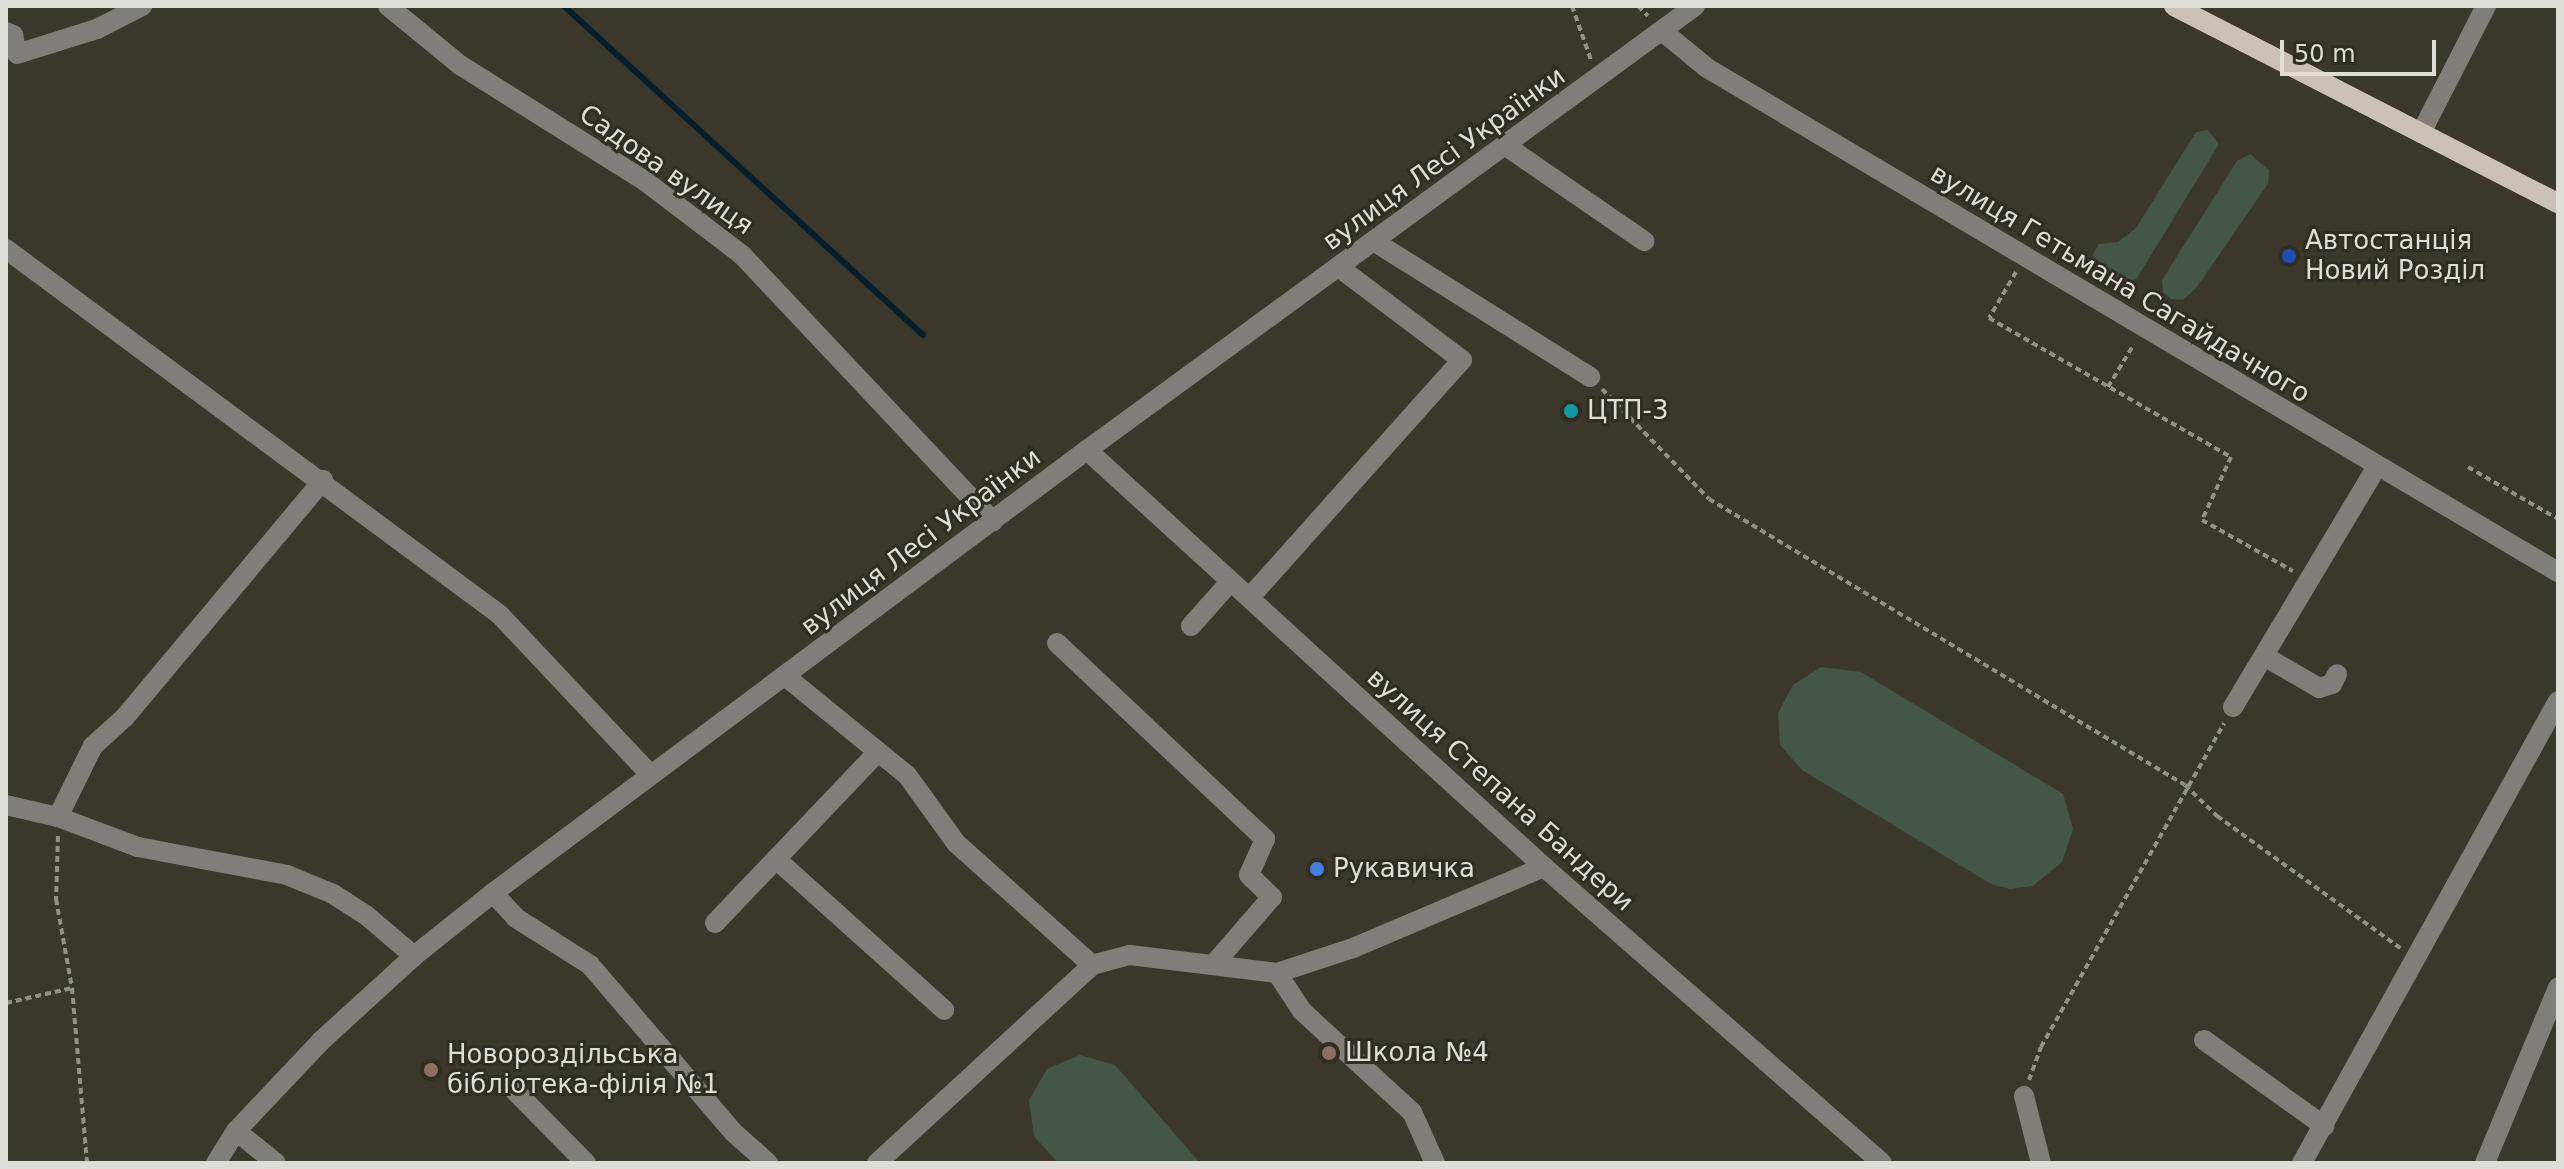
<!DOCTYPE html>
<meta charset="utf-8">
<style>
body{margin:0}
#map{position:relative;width:2564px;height:1169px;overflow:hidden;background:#3c372b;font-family:"DejaVu Sans",sans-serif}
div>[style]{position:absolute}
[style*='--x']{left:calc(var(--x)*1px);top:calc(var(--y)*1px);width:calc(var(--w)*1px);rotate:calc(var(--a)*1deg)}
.green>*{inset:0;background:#445646}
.stream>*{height:6px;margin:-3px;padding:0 3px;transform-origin:3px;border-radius:3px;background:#051e2c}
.path>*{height:4px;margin-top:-2px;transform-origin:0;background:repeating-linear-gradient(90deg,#939086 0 6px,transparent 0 10px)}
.minor>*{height:20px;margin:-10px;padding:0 10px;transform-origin:10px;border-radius:10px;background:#827d78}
.major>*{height:20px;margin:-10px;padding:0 10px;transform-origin:10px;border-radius:10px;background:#ccc1b7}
.dots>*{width:22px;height:22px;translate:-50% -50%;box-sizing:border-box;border:4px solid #322d21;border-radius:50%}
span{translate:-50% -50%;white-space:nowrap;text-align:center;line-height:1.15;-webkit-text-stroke:6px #322d21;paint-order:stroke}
.street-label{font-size:26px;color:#dfddd5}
.poi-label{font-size:26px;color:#dfddd5}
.left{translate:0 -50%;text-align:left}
.frame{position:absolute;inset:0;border:8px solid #dfddd5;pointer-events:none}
.scale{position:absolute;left:2280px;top:40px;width:156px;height:36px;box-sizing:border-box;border:4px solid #dfddd5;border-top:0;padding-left:10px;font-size:24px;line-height:28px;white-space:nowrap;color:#dfddd5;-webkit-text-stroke:6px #322d21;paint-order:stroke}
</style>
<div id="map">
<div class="green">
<div style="clip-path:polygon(2208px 130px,2219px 144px,2137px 278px,2122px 286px,2086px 266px,2099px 244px,2118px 242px,2136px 228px,2196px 132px)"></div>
<div style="clip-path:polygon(2250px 154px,2269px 170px,2268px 184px,2196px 288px,2183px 300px,2171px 299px,2163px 292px,2162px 280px,2237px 161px)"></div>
<div style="clip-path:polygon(1821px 667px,1861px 672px,2063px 794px,2073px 829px,2062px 862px,2033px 886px,2010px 889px,1991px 884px,1802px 770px,1780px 745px,1778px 713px,1793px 685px)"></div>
<div style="clip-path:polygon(1080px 1055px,1115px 1065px,1200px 1163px,1058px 1163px,1034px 1136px,1029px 1100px,1047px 1069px)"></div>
</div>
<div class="stream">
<div style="--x:564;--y:6;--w:487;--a:42.5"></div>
</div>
<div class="path">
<div style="--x:1572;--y:6;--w:57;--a:70.6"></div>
<div style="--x:1638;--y:6;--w:14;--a:45"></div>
<div style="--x:2016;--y:272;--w:53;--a:120.4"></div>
<div style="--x:1989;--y:318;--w:279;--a:29.9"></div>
<div style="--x:2231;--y:457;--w:69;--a:114.7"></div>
<div style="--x:2202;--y:520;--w:104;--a:29.3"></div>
<div style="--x:2108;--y:387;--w:50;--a:-58.8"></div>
<div style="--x:1602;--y:389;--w:153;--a:45.8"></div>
<div style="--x:1709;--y:499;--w:555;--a:31"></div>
<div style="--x:2185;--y:785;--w:45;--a:44.1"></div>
<div style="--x:2217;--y:816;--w:226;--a:35.8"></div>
<div style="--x:2468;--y:467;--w:104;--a:30"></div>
<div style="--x:58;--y:836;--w:63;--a:91.8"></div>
<div style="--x:56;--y:899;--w:90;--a:79.8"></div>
<div style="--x:72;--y:988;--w:176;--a:85.1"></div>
<div style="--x:6;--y:1003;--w:68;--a:-12.8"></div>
<div style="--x:2029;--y:1080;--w:35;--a:-70"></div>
<div style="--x:2041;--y:1047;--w:372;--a:-60.5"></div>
</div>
<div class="minor">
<div style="--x:388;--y:6;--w:93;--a:39.3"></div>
<div style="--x:460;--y:65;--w:218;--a:32.1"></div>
<div style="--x:645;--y:181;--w:122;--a:37.3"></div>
<div style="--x:742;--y:255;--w:366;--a:46.7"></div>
<div style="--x:1662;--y:31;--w:58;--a:39.4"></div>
<div style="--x:1707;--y:68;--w:989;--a:30.64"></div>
<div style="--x:6;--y:32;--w:8;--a:23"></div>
<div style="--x:13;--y:35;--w:19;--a:78"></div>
<div style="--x:17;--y:54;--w:84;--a:-17.4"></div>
<div style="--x:97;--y:29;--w:51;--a:-27.1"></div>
<div style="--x:2421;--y:133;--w:143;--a:-62.9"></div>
<div style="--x:1506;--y:146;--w:168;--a:34.5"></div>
<div style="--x:1375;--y:242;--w:254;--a:32.1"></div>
<div style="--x:6;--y:249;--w:615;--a:36.53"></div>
<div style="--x:500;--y:615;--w:217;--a:46.7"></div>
<div style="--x:1087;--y:450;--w:619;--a:42.38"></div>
<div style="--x:1544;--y:867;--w:449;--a:41.2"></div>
<div style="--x:1250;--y:597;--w:318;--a:-48.2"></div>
<div style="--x:1462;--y:360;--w:153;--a:-143"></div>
<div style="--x:1191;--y:626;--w:60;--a:-48.4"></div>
<div style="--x:1057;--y:643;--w:286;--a:43.3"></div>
<div style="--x:1265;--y:839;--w:39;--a:114"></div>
<div style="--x:1249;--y:875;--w:32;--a:44"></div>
<div style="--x:1272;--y:897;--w:90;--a:130.9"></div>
<div style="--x:2264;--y:656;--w:64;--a:30.2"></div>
<div style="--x:2319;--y:688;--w:14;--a:-17"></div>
<div style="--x:2332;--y:684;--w:11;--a:-63"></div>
<div style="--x:785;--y:676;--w:157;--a:39.1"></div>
<div style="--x:907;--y:775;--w:84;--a:54.2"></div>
<div style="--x:956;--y:843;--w:183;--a:41.9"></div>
<div style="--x:2233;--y:707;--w:281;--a:-59.1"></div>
<div style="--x:6;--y:805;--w:53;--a:13"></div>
<div style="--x:58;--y:817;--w:85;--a:20.6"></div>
<div style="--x:138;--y:847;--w:152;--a:10.6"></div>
<div style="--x:287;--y:875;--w:50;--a:22.4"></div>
<div style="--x:333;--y:894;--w:40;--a:32.9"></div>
<div style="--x:367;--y:916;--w:62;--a:40.4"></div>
<div style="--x:58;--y:817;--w:79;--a:-63.8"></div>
<div style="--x:93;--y:746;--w:43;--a:-42.2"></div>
<div style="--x:125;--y:717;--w:309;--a:-50.1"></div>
<div style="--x:776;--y:859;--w:226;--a:41.9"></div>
<div style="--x:493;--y:893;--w:34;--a:47"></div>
<div style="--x:516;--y:918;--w:88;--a:32.4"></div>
<div style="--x:590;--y:965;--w:220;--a:49.4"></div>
<div style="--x:733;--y:1132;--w:47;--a:41.5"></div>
<div style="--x:715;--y:923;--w:236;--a:-46.4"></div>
<div style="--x:1277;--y:973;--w:45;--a:56.7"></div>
<div style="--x:1302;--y:1011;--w:149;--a:42.6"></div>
<div style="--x:1412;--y:1112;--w:56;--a:65.7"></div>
<div style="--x:2204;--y:1040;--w:148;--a:35.6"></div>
<div style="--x:515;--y:1091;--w:101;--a:45.4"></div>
<div style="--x:2024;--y:1096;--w:69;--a:75.8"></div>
<div style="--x:236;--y:1131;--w:51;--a:38.7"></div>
<div style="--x:216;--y:1163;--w:38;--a:-58"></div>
<div style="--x:236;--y:1131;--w:124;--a:-46.6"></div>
<div style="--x:321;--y:1041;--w:126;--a:-42.4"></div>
<div style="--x:414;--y:956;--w:101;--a:-38.6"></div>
<div style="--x:493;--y:893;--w:741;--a:-36.72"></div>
<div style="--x:1087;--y:450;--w:753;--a:-36.14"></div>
<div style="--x:877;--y:1163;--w:292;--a:-42.6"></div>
<div style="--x:1092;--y:965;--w:39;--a:-15"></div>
<div style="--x:1130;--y:955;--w:148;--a:7"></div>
<div style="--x:1277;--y:973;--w:80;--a:-18.2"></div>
<div style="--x:1353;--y:948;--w:207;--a:-23"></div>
<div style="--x:2302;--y:1163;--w:528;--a:-61.01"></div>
<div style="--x:2485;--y:1163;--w:190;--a:-67.4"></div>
</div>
<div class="major">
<div style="--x:2174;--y:6;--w:432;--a:27.2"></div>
</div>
<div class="dots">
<div style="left:2289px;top:256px;background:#1a4fb4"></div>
<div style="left:1571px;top:411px;background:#0f9aa8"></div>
<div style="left:1317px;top:869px;background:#3f7fe0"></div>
<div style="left:1329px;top:1053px;background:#8d6e63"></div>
<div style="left:431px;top:1070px;background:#8d6e63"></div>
</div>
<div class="street-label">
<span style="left:1444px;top:159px;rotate:-36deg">вулиця Лесі Українки</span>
<span style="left:666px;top:170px;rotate:35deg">Садова вулиця</span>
<span style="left:2120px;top:284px;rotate:31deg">вулиця Гетьмана Сагайдачного</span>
<span style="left:921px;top:542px;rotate:-37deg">вулиця Лесі Українки</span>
<span style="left:1500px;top:790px;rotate:42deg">вулиця Степана Бандери</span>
</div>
<div class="poi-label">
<span class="left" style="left:2305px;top:256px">Автостанція<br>Новий Розділ</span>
<span class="left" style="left:1587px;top:411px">ЦТП-3</span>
<span class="left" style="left:1333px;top:869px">Рукавичка</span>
<span class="left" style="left:1345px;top:1053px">Школа №4</span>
<span class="left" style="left:447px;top:1070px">Новороздільська<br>бібліотека-філія №1</span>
</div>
<div class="frame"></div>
<div class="scale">50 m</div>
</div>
